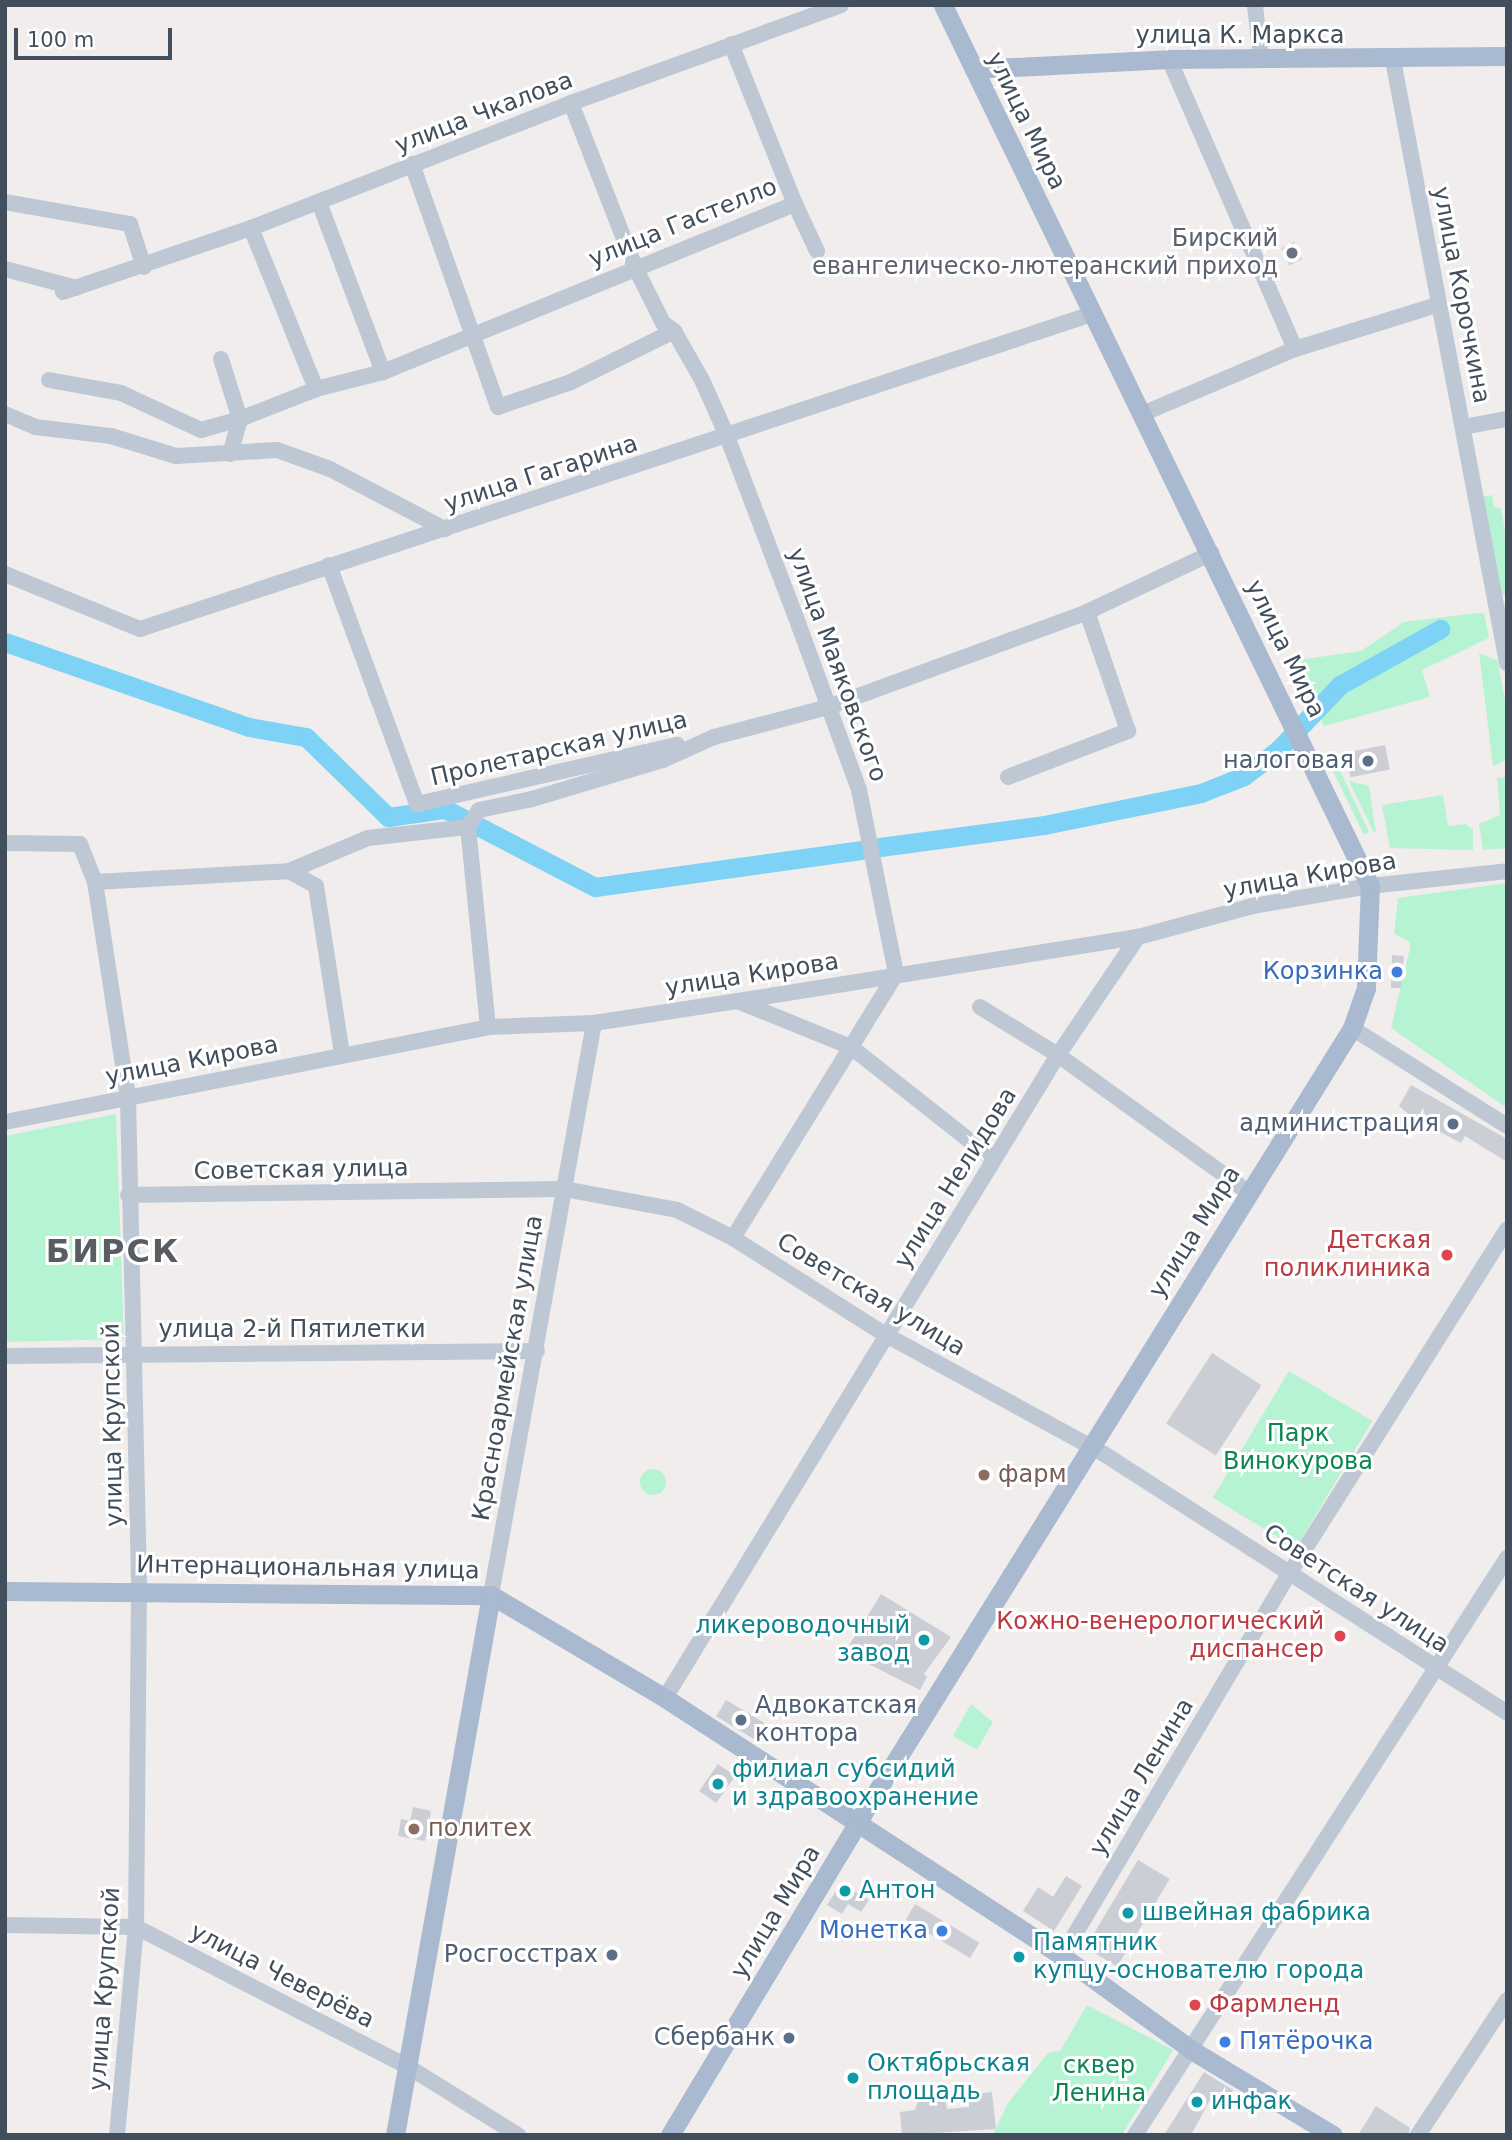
<!DOCTYPE html>
<meta charset="utf-8">
<style>
body{margin:0}
#map{position:relative;width:1512px;height:2140px;overflow:hidden;background:#f0edec;font-family:"DejaVu Sans",sans-serif}
div>[style]{position:absolute}
[style*='--x']{left:calc(var(--x)*1px);top:calc(var(--y)*1px);width:calc(var(--w)*1px);rotate:calc(var(--a)*1deg)}
.green>*{inset:0;background:#b5f3d2;transform-origin:0 0}
.round{border-radius:50%}
.river>*{height:19px;margin:-9.5px;padding:0 9.5px;transform-origin:9.5px;border-radius:9.5px;background:#7dd2f5}
.building>*{inset:0;background:#cbced5;transform-origin:0 0}
.minor>*{height:16px;margin:-8px;padding:0 8px;transform-origin:8px;border-radius:8px;background:#bec8d4}
.major>*{height:19px;margin:-9.5px;padding:0 9.5px;transform-origin:9.5px;border-radius:9.5px;background:#a9b9cf}
.dots>*{width:19px;height:19px;translate:-50% -50%;box-sizing:border-box;border:4px solid #fff;border-radius:50%}
span{translate:-50% -50%;white-space:nowrap;text-align:center;line-height:1.15;-webkit-text-stroke:6px #fff;paint-order:stroke}
.street-label{font-size:24px;color:#434e5c}
.worship-label{font-size:24px;color:#5b616d}
.right{translate:-100% -50%;text-align:right}
.service-label{font-size:24px;color:#4e5e75}
.left{translate:0 -50%;text-align:left}
.shop-label{font-size:24px;color:#366cbe}
.health-label{font-size:24px;color:#be3a42}
.park-label{font-size:24px;color:#0d8453}
.education-label{font-size:24px;color:#785e54}
.culture-label{font-size:24px;color:#0d838f}
.district-label{font-size:32px;color:#595c63;font-weight:700;letter-spacing:2px}
.frame{position:absolute;inset:0;border:7px solid #434e5c;pointer-events:none}
.scale{position:absolute;left:14px;top:28px;width:158px;height:32px;box-sizing:border-box;border:4px solid #434e5c;border-top:0;padding-left:9px;font-size:21px;line-height:24px;white-space:nowrap;color:#434e5c;-webkit-text-stroke:5px #fff;paint-order:stroke}
</style>
<div id="map">
<div class="green">
<div style="clip-path:polygon(1492px 495px,1494px 507px,1501px 508px,1507px 543px,1507px 594px,1502px 595px,1482px 497px)"></div>
<div style="clip-path:polygon(1478px 613px,1484px 613px,1489px 638px,1422px 670px,1430px 697px,1324px 726px,1291px 661px,1361px 651px,1404px 622px)"></div>
<div style="clip-path:polygon(1479px 653px,1498px 661px,1507px 712px,1507px 760px,1493px 766px)"></div>
<div style="clip-path:polygon(1337px 764px,1369px 832px,1364px 835px,1332px 769px)"></div>
<div style="clip-path:polygon(1507px 777px,1507px 848px,1483px 850px,1479px 824px,1500px 815px,1497px 778px)"></div>
<div style="clip-path:polygon(1349px 781px,1369px 786px,1376px 833px,1373px 831px)"></div>
<div style="clip-path:polygon(1443px 795px,1448px 826px,1466px 824px,1473px 830px,1473px 850px,1390px 848px,1382px 805px)"></div>
<div style="clip-path:polygon(1507px 883px,1507px 1108px,1391px 1028px,1410px 948px,1410px 942px,1394px 934px,1398px 898px)"></div>
<div style="clip-path:polygon(116px 1114px,124px 1339px,5px 1342px,5px 1136px)"></div>
<div style="left:1289px;top:1371px;width:97px;height:148px;rotate:31deg"></div>
<div class="round" style="left:640px;top:1469px;width:26px;height:26px"></div>
<div style="clip-path:polygon(971px 1704px,993px 1722px,977px 1750px,953px 1736px)"></div>
<div style="clip-path:polygon(1087px 2005px,1173px 2050px,1122px 2135px,993px 2135px,1008px 2103px,1048px 2053px,1060px 2051px)"></div>
</div>
<div class="river">
<div style="--x:5;--y:642;--w:258;--a:19.2"></div>
<div style="--x:249;--y:727;--w:58;--a:10"></div>
<div style="--x:306;--y:737;--w:115;--a:44.3"></div>
<div style="--x:388;--y:817;--w:58;--a:-8"></div>
<div style="--x:445;--y:809;--w:169;--a:27.5"></div>
<div style="--x:595;--y:887;--w:270;--a:-7.9"></div>
<div style="--x:880;--y:847;--w:165;--a:-7.6"></div>
<div style="--x:1044;--y:825;--w:160;--a:-11.5"></div>
<div style="--x:1201;--y:793;--w:46;--a:-21.6"></div>
<div style="--x:1244;--y:776;--w:43;--a:-37.4"></div>
<div style="--x:1278;--y:750;--w:90;--a:-46.4"></div>
<div style="--x:1340;--y:685;--w:115;--a:-29.2"></div>
</div>
<div class="building">
<div style="left:1294px;top:242px;width:19px;height:14px;rotate:65deg"></div>
<div style="left:1385px;top:745px;width:25px;height:40px;rotate:79deg"></div>
<div style="clip-path:polygon(1392px 955px,1404px 956px,1401px 988px,1391px 988px)"></div>
<div style="clip-path:polygon(1411px 1085px,1507px 1139px,1507px 1162px,1465px 1136px,1461px 1143px,1412px 1117px,1399px 1106px)"></div>
<div style="left:1212px;top:1353px;width:59px;height:84px;rotate:33deg"></div>
<div style="clip-path:polygon(881px 1594px,951px 1637px,924px 1674px,927px 1677px,920px 1690px,845px 1652px)"></div>
<div style="left:726px;top:1700px;width:45px;height:19px;rotate:31deg"></div>
<div style="left:718px;top:1764px;width:21px;height:33px;rotate:35deg"></div>
<div style="clip-path:polygon(413px 1807px,431px 1811px,425px 1841px,398px 1836px,401px 1819px,410px 1821px)"></div>
<div style="left:1138px;top:1860px;width:37px;height:102px;rotate:31deg"></div>
<div style="clip-path:polygon(1066px 1876px,1082px 1886px,1054px 1931px,1023px 1911px,1038px 1887px,1053px 1897px)"></div>
<div style="clip-path:polygon(841px 1883px,869px 1900px,861px 1912px,848px 1904px,842px 1914px,827px 1905px)"></div>
<div style="left:915px;top:1904px;width:75px;height:18px;rotate:31deg"></div>
<div style="clip-path:polygon(1204px 2072px,1233px 2090px,1224px 2107px,1211px 2098px,1191px 2135px,1164px 2135px)"></div>
<div style="clip-path:polygon(937px 2091px,938px 2098px,945px 2097px,947px 2109px,969px 2107px,968px 2095px,992px 2092px,996px 2129px,902px 2135px,900px 2112px,915px 2110px,921px 2093px)"></div>
<div style="clip-path:polygon(1376px 2106px,1410px 2128px,1408px 2135px,1358px 2135px)"></div>
</div>
<div class="minor">
<div style="--x:1255;--y:5;--w:54;--a:83.7"></div>
<div style="--x:1169;--y:59;--w:316;--a:66.5"></div>
<div style="--x:1393;--y:60;--w:614;--a:79.29"></div>
<div style="--x:571;--y:103;--w:176;--a:68.7"></div>
<div style="--x:635;--y:267;--w:63;--a:63.4"></div>
<div style="--x:663;--y:323;--w:14;--a:36"></div>
<div style="--x:674;--y:331;--w:56;--a:60.3"></div>
<div style="--x:702;--y:380;--w:61;--a:65.9"></div>
<div style="--x:727;--y:436;--w:200;--a:69.2"></div>
<div style="--x:798;--y:623;--w:178;--a:69.9"></div>
<div style="--x:859;--y:790;--w:188;--a:78.6"></div>
<div style="--x:896;--y:974;--w:310;--a:121.7"></div>
<div style="--x:412;--y:164;--w:258;--a:70.5"></div>
<div style="--x:498;--y:407;--w:77;--a:-18.9"></div>
<div style="--x:571;--y:382;--w:115;--a:-26.3"></div>
<div style="--x:5;--y:202;--w:127;--a:10"></div>
<div style="--x:130;--y:224;--w:45;--a:72"></div>
<div style="--x:319;--y:202;--w:182;--a:69.4"></div>
<div style="--x:795;--y:204;--w:52;--a:64.9"></div>
<div style="--x:251;--y:228;--w:174;--a:68"></div>
<div style="--x:5;--y:269;--w:74;--a:14.8"></div>
<div style="--x:63;--y:292;--w:199;--a:-18.8"></div>
<div style="--x:251;--y:228;--w:344;--a:-21.3"></div>
<div style="--x:571;--y:103;--w:287;--a:-19.9"></div>
<div style="--x:49;--y:380;--w:73;--a:10.2"></div>
<div style="--x:121;--y:393;--w:88;--a:24.8"></div>
<div style="--x:201;--y:430;--w:41;--a:-15.8"></div>
<div style="--x:240;--y:419;--w:63;--a:-107.6"></div>
<div style="--x:5;--y:414;--w:33;--a:23"></div>
<div style="--x:35;--y:427;--w:77;--a:6.8"></div>
<div style="--x:111;--y:436;--w:68;--a:17.1"></div>
<div style="--x:176;--y:456;--w:101;--a:-3.4"></div>
<div style="--x:277;--y:450;--w:56;--a:19.7"></div>
<div style="--x:330;--y:469;--w:130;--a:27.6"></div>
<div style="--x:1142;--y:414;--w:166;--a:-23"></div>
<div style="--x:1295;--y:349;--w:149;--a:-17.2"></div>
<div style="--x:1463;--y:427;--w:45;--a:-10.3"></div>
<div style="--x:230;--y:454;--w:36;--a:-74"></div>
<div style="--x:240;--y:419;--w:82;--a:-21.5"></div>
<div style="--x:316;--y:389;--w:69;--a:-14.2"></div>
<div style="--x:383;--y:372;--w:445;--a:-22.2"></div>
<div style="--x:795;--y:204;--w:172;--a:-111.8"></div>
<div style="--x:329;--y:565;--w:255;--a:69.8"></div>
<div style="--x:417;--y:804;--w:267;--a:-12.8"></div>
<div style="--x:5;--y:574;--w:146;--a:22.2"></div>
<div style="--x:140;--y:629;--w:1003;--a:-18.31"></div>
<div style="--x:1008;--y:777;--w:129;--a:-21"></div>
<div style="--x:1128;--y:731;--w:126;--a:-109"></div>
<div style="--x:468;--y:827;--w:201;--a:84.3"></div>
<div style="--x:5;--y:843;--w:75;--a:0.8"></div>
<div style="--x:80;--y:844;--w:41;--a:68.5"></div>
<div style="--x:95;--y:882;--w:218;--a:81.3"></div>
<div style="--x:128;--y:1097;--w:492;--a:88.7"></div>
<div style="--x:139;--y:1589;--w:338;--a:90.5"></div>
<div style="--x:136;--y:1927;--w:209;--a:95.2"></div>
<div style="--x:289;--y:871;--w:31;--a:29"></div>
<div style="--x:316;--y:886;--w:170;--a:81.2"></div>
<div style="--x:95;--y:882;--w:194;--a:-3.2"></div>
<div style="--x:289;--y:871;--w:86;--a:-22.7"></div>
<div style="--x:368;--y:838;--w:101;--a:-6.3"></div>
<div style="--x:468;--y:827;--w:20;--a:-57"></div>
<div style="--x:479;--y:810;--w:54;--a:-11.7"></div>
<div style="--x:532;--y:799;--w:137;--a:-16.6"></div>
<div style="--x:663;--y:760;--w:56;--a:-24.3"></div>
<div style="--x:714;--y:737;--w:118;--a:-14.7"></div>
<div style="--x:828;--y:707;--w:276;--a:-20.1"></div>
<div style="--x:1087;--y:612;--w:138;--a:-25.3"></div>
<div style="--x:740;--y:1002;--w:120;--a:22.1"></div>
<div style="--x:851;--y:1047;--w:182;--a:38.3"></div>
<div style="--x:980;--y:1007;--w:92;--a:31.6"></div>
<div style="--x:1058;--y:1055;--w:236;--a:35.8"></div>
<div style="--x:1352;--y:1028;--w:183;--a:32.3"></div>
<div style="--x:5;--y:1122;--w:492;--a:-11.1"></div>
<div style="--x:488;--y:1027;--w:106;--a:-2.2"></div>
<div style="--x:594;--y:1023;--w:146;--a:-8.7"></div>
<div style="--x:738;--y:1001;--w:405;--a:-9.1"></div>
<div style="--x:1138;--y:937;--w:119;--a:-15.1"></div>
<div style="--x:1253;--y:906;--w:119;--a:-9.7"></div>
<div style="--x:1370;--y:886;--w:138;--a:-6.2"></div>
<div style="--x:128;--y:1195;--w:436;--a:-0.8"></div>
<div style="--x:564;--y:1189;--w:115;--a:10.5"></div>
<div style="--x:677;--y:1210;--w:63;--a:26.6"></div>
<div style="--x:733;--y:1238;--w:181;--a:32.4"></div>
<div style="--x:886;--y:1335;--w:248;--a:28.6"></div>
<div style="--x:1104;--y:1454;--w:479;--a:32.7"></div>
<div style="--x:5;--y:1356;--w:532;--a:-0.54"></div>
<div style="--x:491;--y:1595;--w:581;--a:-79.79"></div>
<div style="--x:665;--y:1698;--w:754;--a:-58.57"></div>
<div style="--x:1058;--y:1055;--w:143;--a:-55.9"></div>
<div style="--x:5;--y:1925;--w:131;--a:0.9"></div>
<div style="--x:136;--y:1927;--w:305;--a:27.2"></div>
<div style="--x:407;--y:2066;--w:131;--a:31.9"></div>
<div style="--x:1062;--y:1956;--w:448;--a:-59.3"></div>
<div style="--x:1291;--y:1571;--w:404;--a:-57.7"></div>
<div style="--x:1135;--y:2135;--w:687;--a:-57.19"></div>
<div style="--x:1418;--y:2135;--w:162;--a:-56.6"></div>
</div>
<div class="major">
<div style="--x:974;--y:69;--w:195;--a:-2.9"></div>
<div style="--x:1169;--y:59;--w:338;--a:-0.5"></div>
<div style="--x:5;--y:1591;--w:486;--a:0.5"></div>
<div style="--x:491;--y:1595;--w:202;--a:30.6"></div>
<div style="--x:665;--y:1698;--w:473;--a:33"></div>
<div style="--x:1062;--y:1956;--w:162;--a:35.9"></div>
<div style="--x:1193;--y:2051;--w:163;--a:31"></div>
<div style="--x:395;--y:2135;--w:548;--a:-79.92"></div>
<div style="--x:670;--y:2135;--w:373;--a:-59"></div>
<div style="--x:862;--y:1815;--w:927;--a:-58.09"></div>
<div style="--x:1352;--y:1028;--w:42;--a:-70.7"></div>
<div style="--x:1366;--y:988;--w:102;--a:-87.8"></div>
<div style="--x:1370;--y:886;--w:979;--a:-115.86"></div>
</div>
<div class="dots">
<div style="left:1292px;top:253px;background:#6b7280"></div>
<div style="left:1368px;top:761px;background:#5c6f8a"></div>
<div style="left:1397px;top:972px;background:#3f7fe0"></div>
<div style="left:1453px;top:1124px;background:#5c6f8a"></div>
<div style="left:1447px;top:1255px;background:#e0444e"></div>
<div style="left:984px;top:1475px;background:#8d6e63"></div>
<div style="left:1340px;top:1636px;background:#e0444e"></div>
<div style="left:924px;top:1640px;background:#0f9aa8"></div>
<div style="left:741px;top:1720px;background:#5c6f8a"></div>
<div style="left:718px;top:1784px;background:#0f9aa8"></div>
<div style="left:414px;top:1829px;background:#8d6e63"></div>
<div style="left:845px;top:1891px;background:#0f9aa8"></div>
<div style="left:1128px;top:1913px;background:#0f9aa8"></div>
<div style="left:942px;top:1931px;background:#3f7fe0"></div>
<div style="left:612px;top:1955px;background:#5c6f8a"></div>
<div style="left:1019px;top:1957px;background:#0f9aa8"></div>
<div style="left:1195px;top:2005px;background:#e0444e"></div>
<div style="left:789px;top:2038px;background:#5c6f8a"></div>
<div style="left:1225px;top:2042px;background:#3f7fe0"></div>
<div style="left:853px;top:2078px;background:#0f9aa8"></div>
<div style="left:1197px;top:2102px;background:#0f9aa8"></div>
</div>
<div class="street-label">
<span style="left:1240px;top:36px">улица К. Маркса</span>
<span style="left:484px;top:113px;rotate:-21deg">улица Чкалова</span>
<span style="left:1026px;top:121px;rotate:64deg">улица Мира</span>
<span style="left:683px;top:223px;rotate:-22deg">улица Гастелло</span>
<span style="left:1461px;top:295px;rotate:79deg">улица Корочкина</span>
<span style="left:541px;top:474px;rotate:-18deg">улица Гагарина</span>
<span style="left:1285px;top:649px;rotate:64deg">улица Мира</span>
<span style="left:837px;top:665px;rotate:70deg">улица Маяковского</span>
<span style="left:559px;top:749px;rotate:-13deg">Пролетарская улица</span>
<span style="left:1310px;top:876px;rotate:-10deg">улица Кирова</span>
<span style="left:752px;top:975px;rotate:-9deg">улица Кирова</span>
<span style="left:192px;top:1061px;rotate:-11deg">улица Кирова</span>
<span style="left:301px;top:1170px;rotate:-1deg">Советская улица</span>
<span style="left:956px;top:1178px;rotate:-58deg">улица Нелидова</span>
<span style="left:1195px;top:1232px;rotate:-58deg">улица Мира</span>
<span style="left:871px;top:1295px;rotate:31deg">Советская улица</span>
<span style="left:292px;top:1330px">улица 2-й Пятилетки</span>
<span style="left:508px;top:1368px;rotate:-80deg">Красноармейская улица</span>
<span style="left:113px;top:1425px;rotate:-91deg">улица Крупской</span>
<span style="left:308px;top:1568px;rotate:1deg">Интернациональная улица</span>
<span style="left:1356px;top:1589px;rotate:33deg">Советская улица</span>
<span style="left:1142px;top:1777px;rotate:-59deg">улица Ленина</span>
<span style="left:776px;top:1912px;rotate:-59deg">улица Мира</span>
<span style="left:282px;top:1976px;rotate:27deg">улица Чеверёва</span>
<span style="left:105px;top:1989px;rotate:-86deg">улица Крупской</span>
</div>
<div class="worship-label">
<span class="right" style="left:1278px;top:253px">Бирский<br>евангелическо-лютеранский приход</span>
</div>
<div class="service-label">
<span class="right" style="left:1354px;top:761px">налоговая</span>
<span class="right" style="left:1439px;top:1124px">администрация</span>
<span class="left" style="left:755px;top:1720px">Адвокатская<br>контора</span>
<span class="right" style="left:598px;top:1955px">Росгосстрах</span>
<span class="right" style="left:775px;top:2038px">Сбербанк</span>
</div>
<div class="shop-label">
<span class="right" style="left:1383px;top:972px">Корзинка</span>
<span class="right" style="left:928px;top:1931px">Монетка</span>
<span class="left" style="left:1239px;top:2042px">Пятёрочка</span>
</div>
<div class="health-label">
<span class="right" style="left:1431px;top:1255px">Детская<br>поликлиника</span>
<span class="right" style="left:1324px;top:1636px">Кожно-венерологический<br>диспансер</span>
<span class="left" style="left:1209px;top:2005px">Фармленд</span>
</div>
<div class="park-label">
<span style="left:1298px;top:1448px">Парк<br>Винокурова</span>
<span style="left:1099px;top:2080px">сквер<br>Ленина</span>
</div>
<div class="education-label">
<span class="left" style="left:998px;top:1475px">фарм</span>
<span class="left" style="left:428px;top:1829px">политех</span>
</div>
<div class="culture-label">
<span class="right" style="left:910px;top:1640px">ликероводочный<br>завод</span>
<span class="left" style="left:732px;top:1784px">филиал субсидий<br>и здравоохранение</span>
<span class="left" style="left:859px;top:1891px">Антон</span>
<span class="left" style="left:1142px;top:1913px">швейная фабрика</span>
<span class="left" style="left:1033px;top:1957px">Памятник<br>купцу-основателю города</span>
<span class="left" style="left:867px;top:2078px">Октябрьская<br>площадь</span>
<span class="left" style="left:1211px;top:2102px">инфак</span>
</div>
<div class="district-label">
<span style="left:113px;top:1251px">БИРСК</span>
</div>
<div class="frame"></div>
<div class="scale">100 m</div>
</div>
